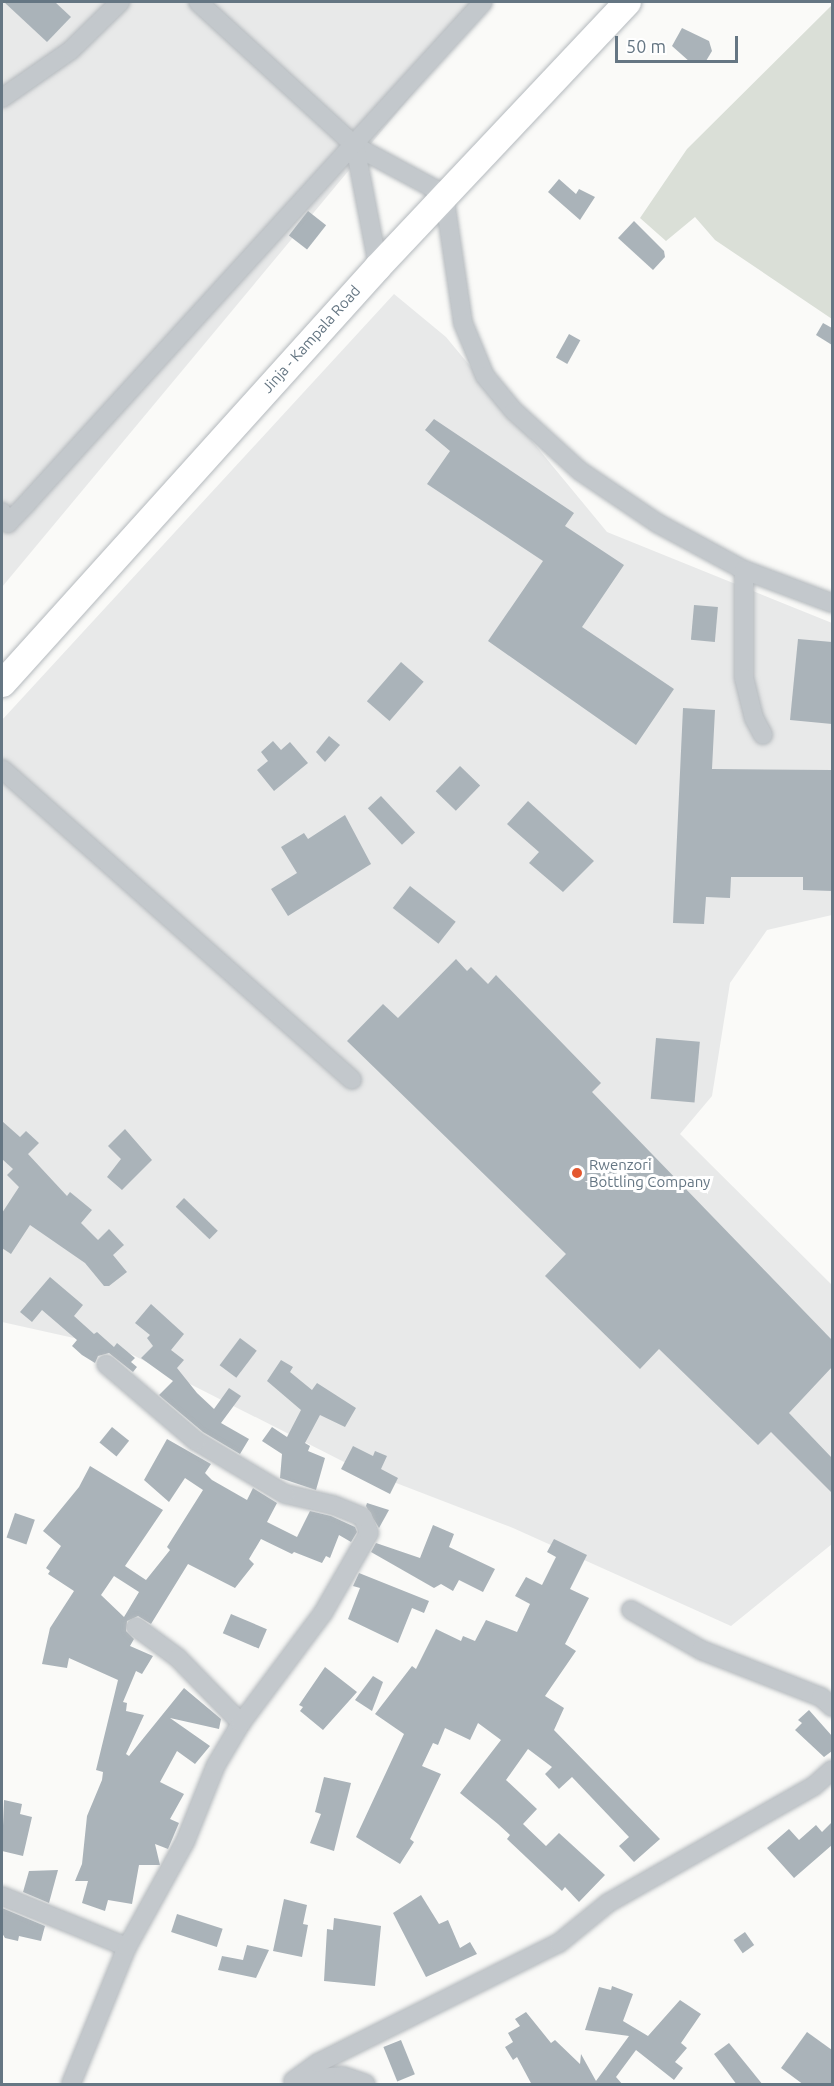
<!DOCTYPE html>
<style>
body{margin:0}
#map{position:relative;width:834px;height:2086px;overflow:hidden;background:#fafaf8;font-family:Ubuntu,sans-serif}
div>[style]{position:absolute}
[style*='--x']{left:calc(var(--x)*1px);top:calc(var(--y)*1px);width:calc(var(--w)*1px);rotate:calc(var(--a)*1deg)}
.built>*{inset:0;background:#e8e9e9}
.green>*{inset:0;background:#dadfd7}
.building>*{inset:0;background:#aab3b9;transform-origin:0 0}
.roads{filter:drop-shadow(0 0 2px #b4b9bd) drop-shadow(0 0 2px #b4b9bd)}
.minor>*{height:18px;margin:-9px;padding:0 9px;transform-origin:9px;border-radius:9px;background:#c3c8cc}
.highway>*{height:27px;margin:-13.5px;padding:0 13.5px;transform-origin:13.5px;border-radius:13.5px;background:#fff}
.dots>*{width:16px;height:16px;translate:-50% -50%;box-sizing:border-box;border:3px solid #fff;border-radius:50%}
span{translate:-50% -50%;white-space:nowrap;text-align:center;line-height:1.15;-webkit-text-stroke:6px #fff;paint-order:stroke}
.street-label{font-size:15px;color:#657683}
.poi-label{font-size:15px;color:#657683}
.left{translate:0 -50%;text-align:left}
.frame{position:absolute;inset:0;border:3px solid #657683;pointer-events:none}
.scale{position:absolute;left:615px;top:36px;width:123px;height:27px;box-sizing:border-box;border:3px solid #657683;border-top:0;padding-left:8px;font-size:18px;line-height:21px;white-space:nowrap;color:#657683;-webkit-text-stroke:4px #fff;paint-order:stroke}
</style>
<div id="map">
<div class="built">
<div style="clip-path:polygon(2px 2px,489px 2px,2px 587px)"></div>
<div style="clip-path:polygon(394px 294px,446px 337px,607px 532px,832px 623px,832px 915px,767px 930px,730px 983px,712px 1096px,680px 1134px,832px 1285px,832px 1544px,731px 1626px,513px 1528px,352px 1466px,119px 1348px,2px 1322px,2px 720px)"></div>
</div>
<div class="green">
<div style="clip-path:polygon(832px 5px,832px 319px,715px 240px,695px 217px,666px 241px,640px 218px,687px 149px)"></div>
</div>
<div class="building">
<div style="clip-path:polygon(4px 2px,55px 2px,71px 17px,47px 42px)"></div>
<div style="clip-path:polygon(682px 28px,709px 41px,712px 51px,706px 61px,690px 62px,672px 46px)"></div>
<div style="clip-path:polygon(559px 179px,576px 194px,579px 189px,595px 197px,580px 220px,548px 192px)"></div>
<div style="left:308px;top:211px;width:23px;height:31px;rotate:38deg"></div>
<div style="clip-path:polygon(634px 221px,664px 251px,665px 257px,653px 270px,618px 238px)"></div>
<div style="clip-path:polygon(823px 323px,832px 328px,832px 345px,816px 335px)"></div>
<div style="left:569px;top:334px;width:13px;height:27px;rotate:29deg"></div>
<div style="clip-path:polygon(434px 419px,574px 513px,565px 526px,624px 565px,582px 627px,674px 689px,636px 745px,488px 641px,543px 561px,427px 484px,450px 451px,425px 430px)"></div>
<div style="left:694px;top:605px;width:24px;height:35px;rotate:5deg"></div>
<div style="clip-path:polygon(798px 639px,832px 642px,832px 724px,790px 720px)"></div>
<div style="left:401px;top:662px;width:30px;height:52px;rotate:41deg"></div>
<div style="clip-path:polygon(683px 708px,715px 710px,712px 769px,832px 770px,832px 891px,803px 890px,803px 877px,731px 877px,730px 898px,706px 897px,704px 924px,673px 923px)"></div>
<div style="clip-path:polygon(329px 736px,340px 745px,325px 762px,316px 752px)"></div>
<div style="clip-path:polygon(273px 741px,281px 750px,290px 742px,308px 763px,274px 791px,257px 770px,268px 761px,261px 752px)"></div>
<div style="left:460px;top:766px;width:28px;height:35px;rotate:44deg"></div>
<div style="left:381px;top:796px;width:50px;height:18px;rotate:47deg"></div>
<div style="clip-path:polygon(528px 801px,594px 861px,563px 892px,529px 863px,539px 852px,507px 824px)"></div>
<div style="clip-path:polygon(345px 815px,371px 864px,288px 916px,271px 889px,297px 873px,281px 847px,304px 833px,308px 839px)"></div>
<div style="left:410px;top:886px;width:58px;height:28px;rotate:38deg"></div>
<div style="clip-path:polygon(456px 959px,467px 971px,471px 967px,488px 984px,496px 975px,601px 1083px,592px 1092px,832px 1340px,832px 1367px,789px 1413px,832px 1458px,832px 1493px,771px 1432px,758px 1445px,659px 1349px,640px 1369px,545px 1276px,566px 1254px,347px 1041px,383px 1004px,398px 1018px)"></div>
<div style="left:656px;top:1038px;width:44px;height:61px;rotate:5deg"></div>
<div style="clip-path:polygon(2px 1121px,20px 1137px,26px 1131px,39px 1143px,28px 1154px,67px 1196px,70px 1192px,92px 1210px,81px 1223px,98px 1240px,109px 1229px,124px 1245px,113px 1255px,127px 1272px,109px 1286px,104px 1286px,85px 1263px,30px 1225px,11px 1254px,2px 1248px,2px 1213px,19px 1187px,7px 1175px,13px 1169px,2px 1159px)"></div>
<div style="clip-path:polygon(125px 1129px,152px 1160px,122px 1190px,107px 1177px,121px 1159px,108px 1146px)"></div>
<div style="left:184px;top:1198px;width:47px;height:12px;rotate:44deg"></div>
<div style="clip-path:polygon(50px 1277px,83px 1305px,74px 1316px,94px 1334px,97px 1332px,114px 1347px,117px 1343px,135px 1358px,131px 1362px,137px 1367px,133px 1372px,109px 1353px,98px 1356px,95px 1363px,82px 1355px,72px 1346px,77px 1340px,42px 1310px,32px 1322px,20px 1312px)"></div>
<div style="clip-path:polygon(151px 1304px,184px 1334px,171px 1350px,184px 1360px,177px 1368px,197px 1393px,214px 1409px,229px 1388px,241px 1396px,221px 1423px,249px 1439px,240px 1454px,203px 1432px,159px 1395px,173px 1381px,141px 1358px,153px 1346px,147px 1338px,150px 1335px,135px 1323px)"></div>
<div style="left:240px;top:1338px;width:21px;height:34px;rotate:37deg"></div>
<div style="clip-path:polygon(281px 1360px,293px 1367px,290px 1372px,312px 1390px,317px 1383px,356px 1408px,345px 1427px,320px 1415px,305px 1443px,310px 1446px,308px 1451px,325px 1458px,316px 1490px,280px 1478px,282px 1454px,262px 1441px,272px 1427px,287px 1437px,301px 1410px,267px 1381px)"></div>
<div style="left:112px;top:1427px;width:22px;height:20px;rotate:39deg"></div>
<div style="clip-path:polygon(evenodd,167px 1439px,211px 1464px,205px 1473px,212px 1480px,247px 1500px,253px 1488px,277px 1503px,267px 1522px,297px 1537px,310px 1511px,331px 1516px,355px 1527px,357px 1532px,351px 1542px,339px 1535px,330px 1558px,326px 1556px,322px 1563px,294px 1552px,292px 1554px,261px 1539px,249px 1559px,254px 1564px,235px 1588px,188px 1564px,151px 1624px,138px 1616px,127px 1621px,126px 1631px,134px 1639px,130px 1646px,153px 1656px,142px 1674px,136px 1671px,123px 1702px,127px 1703px,126px 1711px,144px 1715px,126px 1754px,129px 1756px,184px 1688px,221px 1719px,219px 1729px,170px 1718px,210px 1746px,195px 1764px,177px 1751px,160px 1782px,184px 1794px,170px 1819px,179px 1823px,168px 1849px,155px 1844px,160px 1865px,139px 1865px,132px 1904px,108px 1900px,105px 1911px,82px 1903px,88px 1881px,75px 1881px,82px 1864px,87px 1816px,102px 1780px,103px 1772px,96px 1770px,118px 1680px,69px 1658px,67px 1668px,42px 1664px,50px 1628px,74px 1591px,48px 1574px,50px 1571px,46px 1568px,61px 1546px,43px 1531px,79px 1487px,90px 1466px,163px 1510px,125px 1566px,146px 1580px,170px 1550px,167px 1547px,203px 1490px,185px 1478px,169px 1502px,144px 1480px,167px 1439px,114px 1576px,139px 1592px,124px 1617px,101px 1595px,114px 1576px)"></div>
<div style="clip-path:polygon(353px 1446px,373px 1456px,375px 1451px,387px 1456px,381px 1469px,398px 1478px,390px 1494px,341px 1469px)"></div>
<div style="clip-path:polygon(367px 1503px,389px 1510px,379px 1528px,366px 1506px)"></div>
<div style="left:15px;top:1513px;width:21px;height:26px;rotate:19deg"></div>
<div style="clip-path:polygon(433px 1525px,454px 1534px,449px 1547px,495px 1569px,483px 1592px,459px 1580px,453px 1591px,441px 1584px,434px 1588px,371px 1552px,376px 1543px,420px 1558px)"></div>
<div style="clip-path:polygon(554px 1539px,587px 1555px,570px 1589px,589px 1598px,565px 1644px,576px 1651px,545px 1696px,564px 1708px,554px 1730px,660px 1839px,634px 1862px,619px 1846px,629px 1837px,572px 1777px,559px 1789px,545px 1774px,552px 1767px,528px 1749px,506px 1780px,537px 1809px,523px 1824px,546px 1846px,559px 1833px,605px 1875px,579px 1902px,565px 1887px,562px 1891px,507px 1839px,510px 1835px,498px 1824px,460px 1793px,501px 1740px,478px 1723px,470px 1740px,445px 1728px,438px 1745px,433px 1743px,422px 1766px,441px 1774px,410px 1839px,414px 1842px,400px 1864px,356px 1837px,404px 1734px,375px 1714px,412px 1666px,416px 1669px,436px 1629px,461px 1641px,463px 1636px,475px 1641px,486px 1620px,517px 1632px,530px 1604px,515px 1596px,526px 1577px,542px 1585px,556px 1557px,547px 1552px)"></div>
<div style="clip-path:polygon(359px 1573px,429px 1601px,424px 1613px,412px 1608px,398px 1643px,348px 1619px,360px 1588px,353px 1586px)"></div>
<div style="left:231px;top:1614px;width:39px;height:21px;rotate:23deg"></div>
<div style="clip-path:polygon(325px 1667px,357px 1692px,323px 1730px,300px 1711px,303px 1707px,299px 1705px)"></div>
<div style="clip-path:polygon(373px 1676px,383px 1682px,372px 1711px,355px 1700px)"></div>
<div style="clip-path:polygon(809px 1710px,832px 1736px,832px 1751px,824px 1757px,795px 1730px,802px 1723px,798px 1720px)"></div>
<div style="clip-path:polygon(324px 1777px,351px 1783px,334px 1851px,310px 1843px,321px 1814px,315px 1812px)"></div>
<div style="clip-path:polygon(4px 1800px,22px 1804px,20px 1814px,32px 1817px,23px 1856px,2px 1851px)"></div>
<div style="clip-path:polygon(832px 1822px,832px 1845px,794px 1878px,767px 1848px,789px 1829px,799px 1840px,816px 1825px,822px 1832px)"></div>
<div style="clip-path:polygon(58px 1870px,49px 1903px,23px 1892px,29px 1871px)"></div>
<div style="clip-path:polygon(421px 1895px,439px 1924px,448px 1920px,460px 1948px,470px 1942px,477px 1954px,426px 1977px,393px 1913px)"></div>
<div style="clip-path:polygon(284px 1899px,307px 1905px,303px 1924px,308px 1925px,302px 1957px,273px 1951px)"></div>
<div style="clip-path:polygon(2px 1908px,45px 1926px,41px 1941px,19px 1936px,18px 1941px,5px 1938px,2px 1933px)"></div>
<div style="left:177px;top:1914px;width:48px;height:19px;rotate:18deg"></div>
<div style="clip-path:polygon(334px 1918px,381px 1926px,375px 1986px,324px 1981px,327px 1929px,333px 1930px)"></div>
<div style="left:745px;top:1932px;width:16px;height:14px;rotate:55deg"></div>
<div style="clip-path:polygon(247px 1945px,269px 1950px,256px 1978px,218px 1970px,222px 1956px,243px 1960px)"></div>
<div style="clip-path:polygon(612px 1986px,633px 1994px,623px 2021px,648px 2036px,680px 2000px,701px 2014px,681px 2043px,687px 2048px,675px 2062px,683px 2068px,674px 2080px,636px 2050px,616px 2077px,623px 2085px,532px 2085px,517px 2057px,513px 2060px,505px 2047px,513px 2042px,508px 2033px,520px 2026px,515px 2019px,526px 2012px,551px 2043px,555px 2040px,580px 2064px,581px 2054px,596px 2081px,629px 2036px,585px 2030px,599px 1987px,611px 1990px)"></div>
<div style="clip-path:polygon(807px 2032px,832px 2050px,832px 2085px,804px 2085px,781px 2068px)"></div>
<div style="left:401px;top:2040px;width:37px;height:19px;rotate:68deg"></div>
<div style="clip-path:polygon(729px 2043px,763px 2085px,737px 2085px,714px 2054px)"></div>
</div>
<div class="roads">
<div class="minor">
<div style="--x:198;--y:2;--w:213;--a:42.5"></div>
<div style="--x:355;--y:146;--w:101;--a:28.3"></div>
<div style="--x:444;--y:194;--w:130;--a:81.6"></div>
<div style="--x:463;--y:323;--w:57;--a:67.5"></div>
<div style="--x:485;--y:376;--w:45;--a:50.4"></div>
<div style="--x:514;--y:411;--w:89;--a:42.3"></div>
<div style="--x:580;--y:471;--w:93;--a:34"></div>
<div style="--x:657;--y:523;--w:99;--a:28.4"></div>
<div style="--x:744;--y:570;--w:94;--a:20.6"></div>
<div style="--x:2;--y:98;--w:84;--a:-34.8"></div>
<div style="--x:71;--y:50;--w:69;--a:-44.4"></div>
<div style="--x:355;--y:146;--w:122;--a:79.1"></div>
<div style="--x:2;--y:512;--w:13;--a:61"></div>
<div style="--x:8;--y:523;--w:28;--a:-46"></div>
<div style="--x:27;--y:503;--w:677;--a:-47.69"></div>
<div style="--x:744;--y:570;--w:108;--a:90"></div>
<div style="--x:744;--y:678;--w:41;--a:76"></div>
<div style="--x:754;--y:718;--w:19;--a:62"></div>
<div style="--x:2;--y:769;--w:468;--a:41.6"></div>
<div style="--x:631;--y:1610;--w:81;--a:29.7"></div>
<div style="--x:701;--y:1650;--w:129;--a:21.4"></div>
<div style="--x:821;--y:1697;--w:15;--a:42"></div>
<div style="--x:136;--y:1627;--w:52;--a:36.4"></div>
<div style="--x:178;--y:1658;--w:91;--a:45.9"></div>
<div style="--x:2;--y:1896;--w:135;--a:22.2"></div>
<div style="--x:295;--y:2080;--w:48;--a:-4.8"></div>
<div style="--x:343;--y:2076;--w:24;--a:19"></div>
<div style="--x:293;--y:2081;--w:31;--a:-36"></div>
<div style="--x:318;--y:2063;--w:269;--a:-26.5"></div>
<div style="--x:559;--y:1943;--w:63;--a:-39.2"></div>
<div style="--x:608;--y:1903;--w:237;--a:-29.6"></div>
<div style="--x:814;--y:1786;--w:24;--a:-42"></div>
<div style="--x:71;--y:2084;--w:148;--a:-67.8"></div>
<div style="--x:127;--y:1947;--w:120;--a:-61.1"></div>
<div style="--x:185;--y:1842;--w:83;--a:-68.1"></div>
<div style="--x:216;--y:1765;--w:49;--a:-59.2"></div>
<div style="--x:241;--y:1723;--w:137;--a:-53.3"></div>
<div style="--x:323;--y:1613;--w:92;--a:-60.1"></div>
<div style="--x:369;--y:1533;--w:17;--a:-111"></div>
<div style="--x:363;--y:1517;--w:32;--a:-158"></div>
<div style="--x:333;--y:1505;--w:49;--a:-167.1"></div>
<div style="--x:285;--y:1494;--w:104;--a:-149.2"></div>
<div style="--x:196;--y:1441;--w:118;--a:-139.5"></div>
</div>
<div class="highway">
<div style="--x:2;--y:683;--w:561;--a:-47.96"></div>
<div style="--x:378;--y:266;--w:363;--a:-46.7"></div>
</div>
</div>
<div class="dots">
<div style="left:577px;top:1173px;background:#e4572e"></div>
</div>
<div class="street-label">
<span style="left:311px;top:339px;rotate:-48deg">Jinja - Kampala Road</span>
</div>
<div class="poi-label">
<span class="left" style="left:589px;top:1173px">Rwenzori<br>Bottling Company</span>
</div>
<div class="frame"></div>
<div class="scale">50 m</div>
</div>
